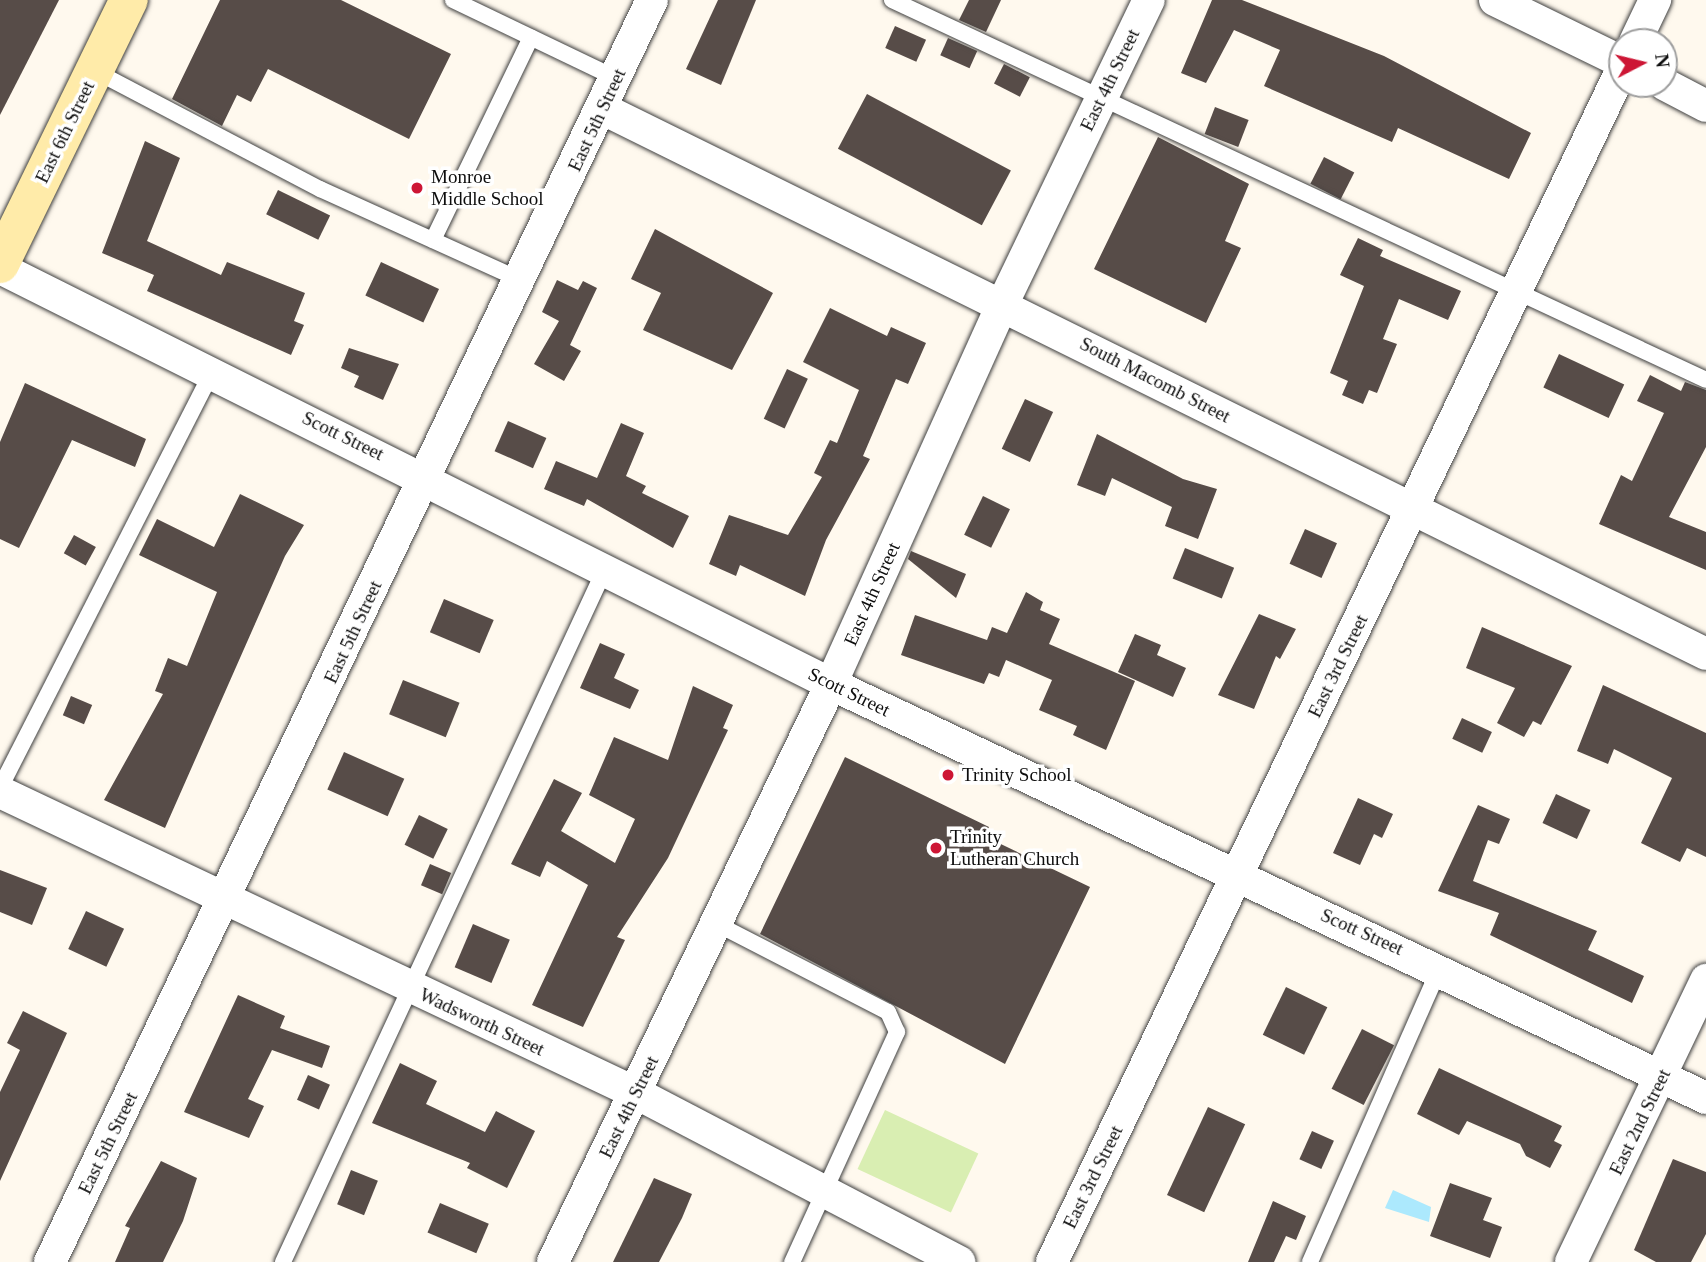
<!DOCTYPE html>
<style>
body{margin:0}
#map{position:relative;width:1706px;height:1262px;overflow:hidden;background:#fff9ee;font-family:Georgia,serif}
div>[style]{position:absolute}
[style*='--x']{left:calc(var(--x)*1px);top:calc(var(--y)*1px);width:calc(var(--w)*1px);rotate:calc(var(--a)*1deg)}
.green>*{inset:0;background:#d9eeb2;transform-origin:0 0}
.water>*{inset:0;background:#ace9fd}
.building>*{inset:0;background:#574c48;transform-origin:0 0}
.roads{filter:drop-shadow(0 0 2px #404040) drop-shadow(0 0 2px #404040)}
.lane>*{height:16px;margin:-8px;padding:0 8px;transform-origin:8px;border-radius:8px;background:#fff}
.street>*{height:32px;margin:-16px;padding:0 16px;transform-origin:16px;border-radius:16px;background:#fff}
.secondary>*{height:38px;margin:-19px;padding:0 19px;transform-origin:19px;border-radius:19px;background:#ffeba9}
.dots>*{width:19px;height:19px;translate:-50% -50%;box-sizing:border-box;border:4px solid #fff;border-radius:50%}
span{translate:-50% -50%;white-space:nowrap;text-align:center;line-height:1.15;-webkit-text-stroke:7px #fff;paint-order:stroke}
.street-label{font-size:19px;color:#0d0d0d}
.poi-label{font-size:19px;color:#0d0d0d}
.left{translate:0 -50%;text-align:left}
.north{position:absolute;left:1608px;top:28px;width:70px;height:70px;box-sizing:border-box;background:#fff;border:2px solid #9e9e9e;border-radius:50%;rotate:83deg;font-size:19px;font-weight:700;line-height:28px;text-align:center;color:#0d0d0d}
.north::after{content:'';display:block;margin:auto;width:24px;height:32px;background:#cd1635;clip-path:polygon(50% 0,100% 100%,50% 72%,0 100%)}
</style>
<div id="map">
<div class="green">
<div style="left:885px;top:1110px;width:103px;height:65px;rotate:25deg"></div>
</div>
<div class="water">
<div style="clip-path:polygon(1393px 1190px,1431px 1207px,1429px 1222px,1385px 1208px)"></div>
</div>
<div class="building">
<div style="clip-path:polygon(0 0,59px 0,0 115px)"></div>
<div style="clip-path:polygon(220px 0,341px 0,451px 54px,409px 139px,268px 69px,251px 102px,237px 95px,222px 126px,172px 99px)"></div>
<div style="clip-path:polygon(718px 0,756px 0,721px 85px,686px 69px)"></div>
<div style="clip-path:polygon(969px 0,1001px 0,986px 32px,959px 20px)"></div>
<div style="clip-path:polygon(1212px 0,1242px 0,1384px 56px,1531px 133px,1509px 179px,1398px 128px,1392px 142px,1264px 86px,1280px 50px,1234px 30px,1206px 83px,1181px 73px)"></div>
<div style="left:895px;top:26px;width:34px;height:24px;rotate:24deg"></div>
<div style="left:948px;top:38px;width:32px;height:19px;rotate:24deg"></div>
<div style="left:1004px;top:64px;width:29px;height:22px;rotate:27deg"></div>
<div style="left:867px;top:94px;width:163px;height:62px;rotate:28deg"></div>
<div style="left:1215px;top:107px;width:36px;height:29px;rotate:21deg"></div>
<div style="clip-path:polygon(1158px 137px,1249px 184px,1225px 241px,1241px 248px,1206px 323px,1094px 269px)"></div>
<div style="clip-path:polygon(145px 141px,180px 158px,147px 241px,221px 275px,227px 262px,305px 293px,294px 321px,304px 325px,291px 355px,147px 291px,154px 275px,102px 253px)"></div>
<div style="left:1324px;top:157px;width:34px;height:30px;rotate:27deg"></div>
<div style="left:278px;top:190px;width:58px;height:27px;rotate:26deg"></div>
<div style="clip-path:polygon(655px 229px,773px 293px,732px 370px,643px 330px,661px 293px,631px 279px)"></div>
<div style="clip-path:polygon(1358px 238px,1383px 250px,1380px 256px,1461px 291px,1448px 320px,1399px 299px,1383px 339px,1397px 344px,1377px 393px,1369px 390px,1363px 404px,1342px 395px,1348px 381px,1330px 373px,1364px 286px,1340px 275px)"></div>
<div style="left:381px;top:262px;width:64px;height:37px;rotate:25deg"></div>
<div style="clip-path:polygon(557px 280px,578px 290px,583px 281px,597px 288px,570px 345px,581px 351px,564px 381px,534px 364px,559px 321px,542px 312px)"></div>
<div style="clip-path:polygon(830px 308px,887px 336px,891px 327px,926px 343px,908px 384px,896px 379px,863px 456px,870px 459px,826px 540px,805px 596px,740px 565px,736px 576px,709px 564px,729px 515px,788px 535px,822px 477px,814px 473px,830px 440px,837px 443px,859px 390px,803px 362px)"></div>
<div style="clip-path:polygon(349px 348px,399px 364px,383px 400px,354px 387px,359px 376px,341px 368px)"></div>
<div style="left:1559px;top:354px;width:72px;height:37px;rotate:25deg"></div>
<div style="left:787px;top:369px;width:23px;height:55px;rotate:25deg"></div>
<div style="clip-path:polygon(1650px 375px,1681px 391px,1685px 382px,1706px 390px,1706px 447px,1669px 517px,1706px 532px,1706px 570px,1599px 524px,1621px 475px,1632px 481px,1664px 413px,1637px 401px)"></div>
<div style="clip-path:polygon(25px 383px,146px 439px,135px 467px,72px 440px,19px 548px,0 539px,0 442px)"></div>
<div style="left:1025px;top:399px;width:31px;height:55px;rotate:25deg"></div>
<div style="left:508px;top:421px;width:42px;height:33px;rotate:24deg"></div>
<div style="clip-path:polygon(621px 423px,644px 433px,626px 476px,646px 486px,642px 493px,689px 516px,673px 548px,587px 499px,584px 506px,544px 489px,556px 461px,597px 478px)"></div>
<div style="clip-path:polygon(1097px 434px,1183px 479px,1217px 489px,1198px 539px,1165px 526px,1172px 507px,1112px 478px,1105px 496px,1077px 485px)"></div>
<div style="clip-path:polygon(240px 494px,304px 525px,285px 556px,165px 828px,104px 800px,163px 694px,155px 691px,168px 658px,187px 666px,217px 592px,139px 555px,157px 519px,214px 547px)"></div>
<div style="left:983px;top:496px;width:30px;height:43px;rotate:26deg"></div>
<div style="left:1305px;top:529px;width:35px;height:38px;rotate:24deg"></div>
<div style="left:74px;top:535px;width:25px;height:21px;rotate:29deg"></div>
<div style="left:1185px;top:548px;width:53px;height:33px;rotate:22deg"></div>
<div style="clip-path:polygon(911px 551px,966px 574px,956px 598px,908px 559px)"></div>
<div style="clip-path:polygon(1026px 592px,1043px 602px,1040px 610px,1060px 619px,1049px 644px,1135px 681px,1106px 750px,1073px 735px,1077px 726px,1039px 710px,1052px 680px,1006px 660px,999px 677px,989px 673px,984px 684px,901px 655px,915px 615px,987px 640px,992px 627px,1007px 633px)"></div>
<div style="left:444px;top:599px;width:54px;height:36px;rotate:23deg"></div>
<div style="clip-path:polygon(1259px 614px,1296px 629px,1280px 659px,1276px 656px,1254px 709px,1218px 695px)"></div>
<div style="clip-path:polygon(1482px 627px,1572px 666px,1541px 725px,1533px 721px,1524px 737px,1497px 723px,1515px 688px,1466px 668px)"></div>
<div style="clip-path:polygon(1135px 634px,1161px 645px,1157px 655px,1186px 668px,1173px 697px,1118px 672px)"></div>
<div style="clip-path:polygon(600px 643px,625px 654px,614px 678px,639px 690px,630px 709px,580px 688px)"></div>
<div style="left:403px;top:680px;width:61px;height:37px;rotate:22deg"></div>
<div style="clip-path:polygon(1603px 685px,1706px 733px,1706px 857px,1687px 848px,1680px 862px,1641px 843px,1672px 778px,1614px 749px,1608px 764px,1577px 751px)"></div>
<div style="clip-path:polygon(693px 686px,733px 705px,723px 728px,728px 730px,668px 858px,617px 937px,625px 940px,583px 1027px,532px 1005px,588px 885px,547px 861px,540px 877px,511px 864px,554px 779px,582px 793px,561px 831px,615px 863px,635px 819px,589px 795px,614px 737px,668px 760px)"></div>
<div style="left:71px;top:696px;width:23px;height:21px;rotate:23deg"></div>
<div style="left:1462px;top:718px;width:33px;height:23px;rotate:25deg"></div>
<div style="left:344px;top:752px;width:66px;height:41px;rotate:24deg"></div>
<div style="clip-path:polygon(845px 757px,989px 827px,984px 836px,1090px 887px,1005px 1064px,760px 934px)"></div>
<div style="left:1556px;top:794px;width:38px;height:32px;rotate:25deg"></div>
<div style="clip-path:polygon(1358px 798px,1393px 814px,1382px 838px,1374px 834px,1360px 865px,1333px 853px)"></div>
<div style="clip-path:polygon(1478px 805px,1510px 819px,1499px 844px,1488px 840px,1473px 881px,1597px 931px,1588px 950px,1644px 976px,1632px 1003px,1490px 935px,1499px 913px,1438px 891px)"></div>
<div style="left:419px;top:815px;width:32px;height:33px;rotate:26deg"></div>
<div style="left:430px;top:864px;width:23px;height:23px;rotate:23deg"></div>
<div style="clip-path:polygon(0 870px,47px 888px,32px 925px,0 912px)"></div>
<div style="left:86px;top:911px;width:42px;height:42px;rotate:25deg"></div>
<div style="left:473px;top:924px;width:40px;height:47px;rotate:23deg"></div>
<div style="left:1286px;top:987px;width:46px;height:53px;rotate:26deg"></div>
<div style="clip-path:polygon(238px 995px,285px 1016px,280px 1028px,330px 1046px,322px 1068px,272px 1050px,248px 1099px,264px 1106px,249px 1138px,184px 1112px)"></div>
<div style="clip-path:polygon(23px 1011px,67px 1033px,0 1181px,0 1092px,20px 1050px,7px 1043px)"></div>
<div style="left:1362px;top:1029px;width:36px;height:67px;rotate:27deg"></div>
<div style="clip-path:polygon(400px 1063px,437px 1081px,426px 1104px,485px 1132px,496px 1111px,535px 1131px,507px 1188px,467px 1168px,470px 1163px,372px 1123px)"></div>
<div style="clip-path:polygon(1439px 1068px,1562px 1126px,1554px 1141px,1562px 1145px,1550px 1168px,1526px 1156px,1520px 1144px,1467px 1121px,1459px 1135px,1417px 1114px)"></div>
<div style="left:308px;top:1075px;width:24px;height:27px;rotate:24deg"></div>
<div style="left:1208px;top:1107px;width:41px;height:97px;rotate:25deg"></div>
<div style="left:1312px;top:1131px;width:24px;height:31px;rotate:24deg"></div>
<div style="clip-path:polygon(1673px 1159px,1706px 1172px,1706px 1234px,1691px 1262px,1656px 1262px,1634px 1250px)"></div>
<div style="clip-path:polygon(161px 1161px,197px 1178px,183px 1221px,163px 1262px,115px 1262px,130px 1228px,125px 1226px)"></div>
<div style="left:351px;top:1170px;width:29px;height:37px;rotate:22deg"></div>
<div style="clip-path:polygon(654px 1178px,692px 1194px,682px 1218px,659px 1262px,613px 1262px)"></div>
<div style="clip-path:polygon(1450px 1183px,1492px 1198px,1483px 1220px,1502px 1227px,1490px 1258px,1430px 1236px)"></div>
<div style="clip-path:polygon(1273px 1201px,1306px 1216px,1296px 1240px,1286px 1236px,1274px 1262px,1248px 1262px)"></div>
<div style="left:440px;top:1203px;width:53px;height:32px;rotate:23deg"></div>
</div>
<div class="roads">
<div class="lane">
<div style="--x:453;--y:0;--w:181;--a:25.6"></div>
<div style="--x:892;--y:0;--w:898;--a:25.02"></div>
<div style="--x:95;--y:71;--w:254;--a:27.7"></div>
<div style="--x:320;--y:189;--w:221;--a:24.4"></div>
<div style="--x:433;--y:240;--w:225;--a:-64.2"></div>
<div style="--x:0;--y:788;--w:467;--a:-63"></div>
<div style="--x:717;--y:924;--w:192;--a:27.2"></div>
<div style="--x:888;--y:1012;--w:22;--a:66"></div>
<div style="--x:897;--y:1032;--w:253;--a:114.5"></div>
<div style="--x:283;--y:1262;--w:764;--a:-65.08"></div>
<div style="--x:1310;--y:1262;--w:322;--a:-66.2"></div>
</div>
<div class="street">
<div style="--x:1495;--y:0;--w:141;--a:26"></div>
<div style="--x:1635;--y:42;--w:47;--a:-64.5"></div>
<div style="--x:1664;--y:84;--w:47;--a:27.6"></div>
<div style="--x:603;--y:109;--w:1230;--a:26.29"></div>
<div style="--x:0;--y:268;--w:929;--a:26.59"></div>
<div style="--x:831;--y:684;--w:968;--a:25.32"></div>
<div style="--x:0;--y:792;--w:704;--a:25.33"></div>
<div style="--x:636;--y:1093;--w:365;--a:27.6"></div>
<div style="--x:50;--y:1262;--w:1398;--a:-64.5"></div>
<div style="--x:553;--y:1262;--w:641;--a:-64.31"></div>
<div style="--x:831;--y:684;--w:418;--a:-65.7"></div>
<div style="--x:1003;--y:303;--w:336;--a:-64.3"></div>
<div style="--x:1052;--y:1262;--w:1322;--a:-64.46"></div>
<div style="--x:1571;--y:1262;--w:313;--a:-64.4"></div>
</div>
<div class="secondary">
<div style="--x:0;--y:264;--w:294;--a:-64"></div>
</div>
</div>
<div class="dots">
<div style="left:417px;top:188px;background:#cd1635"></div>
<div style="left:948px;top:775px;background:#cd1635"></div>
<div style="left:936px;top:848px;background:#cd1635"></div>
</div>
<div class="street-label">
<span style="left:1110px;top:80px;rotate:-64deg">East 4th Street</span>
<span style="left:597px;top:120px;rotate:-65deg">East 5th Street</span>
<span style="left:65px;top:132px;rotate:-64deg">East 6th Street</span>
<span style="left:1155px;top:380px;rotate:27deg">South Macomb Street</span>
<span style="left:343px;top:436px;rotate:26deg">Scott Street</span>
<span style="left:872px;top:594px;rotate:-66deg">East 4th Street</span>
<span style="left:353px;top:632px;rotate:-65deg">East 5th Street</span>
<span style="left:1338px;top:666px;rotate:-64deg">East 3rd Street</span>
<span style="left:849px;top:692px;rotate:26deg">Scott Street</span>
<span style="left:1362px;top:932px;rotate:24deg">Scott Street</span>
<span style="left:482px;top:1022px;rotate:25deg">Wadsworth Street</span>
<span style="left:629px;top:1107px;rotate:-64deg">East 4th Street</span>
<span style="left:1640px;top:1122px;rotate:-64deg">East 2nd Street</span>
<span style="left:108px;top:1143px;rotate:-64deg">East 5th Street</span>
<span style="left:1093px;top:1177px;rotate:-64deg">East 3rd Street</span>
</div>
<div class="poi-label">
<span class="left" style="left:431px;top:188px">Monroe<br>Middle School</span>
<span class="left" style="left:962px;top:775px">Trinity School</span>
<span class="left" style="left:950px;top:848px">Trinity<br>Lutheran Church</span>
</div>
<div class="north">N</div>
</div>
